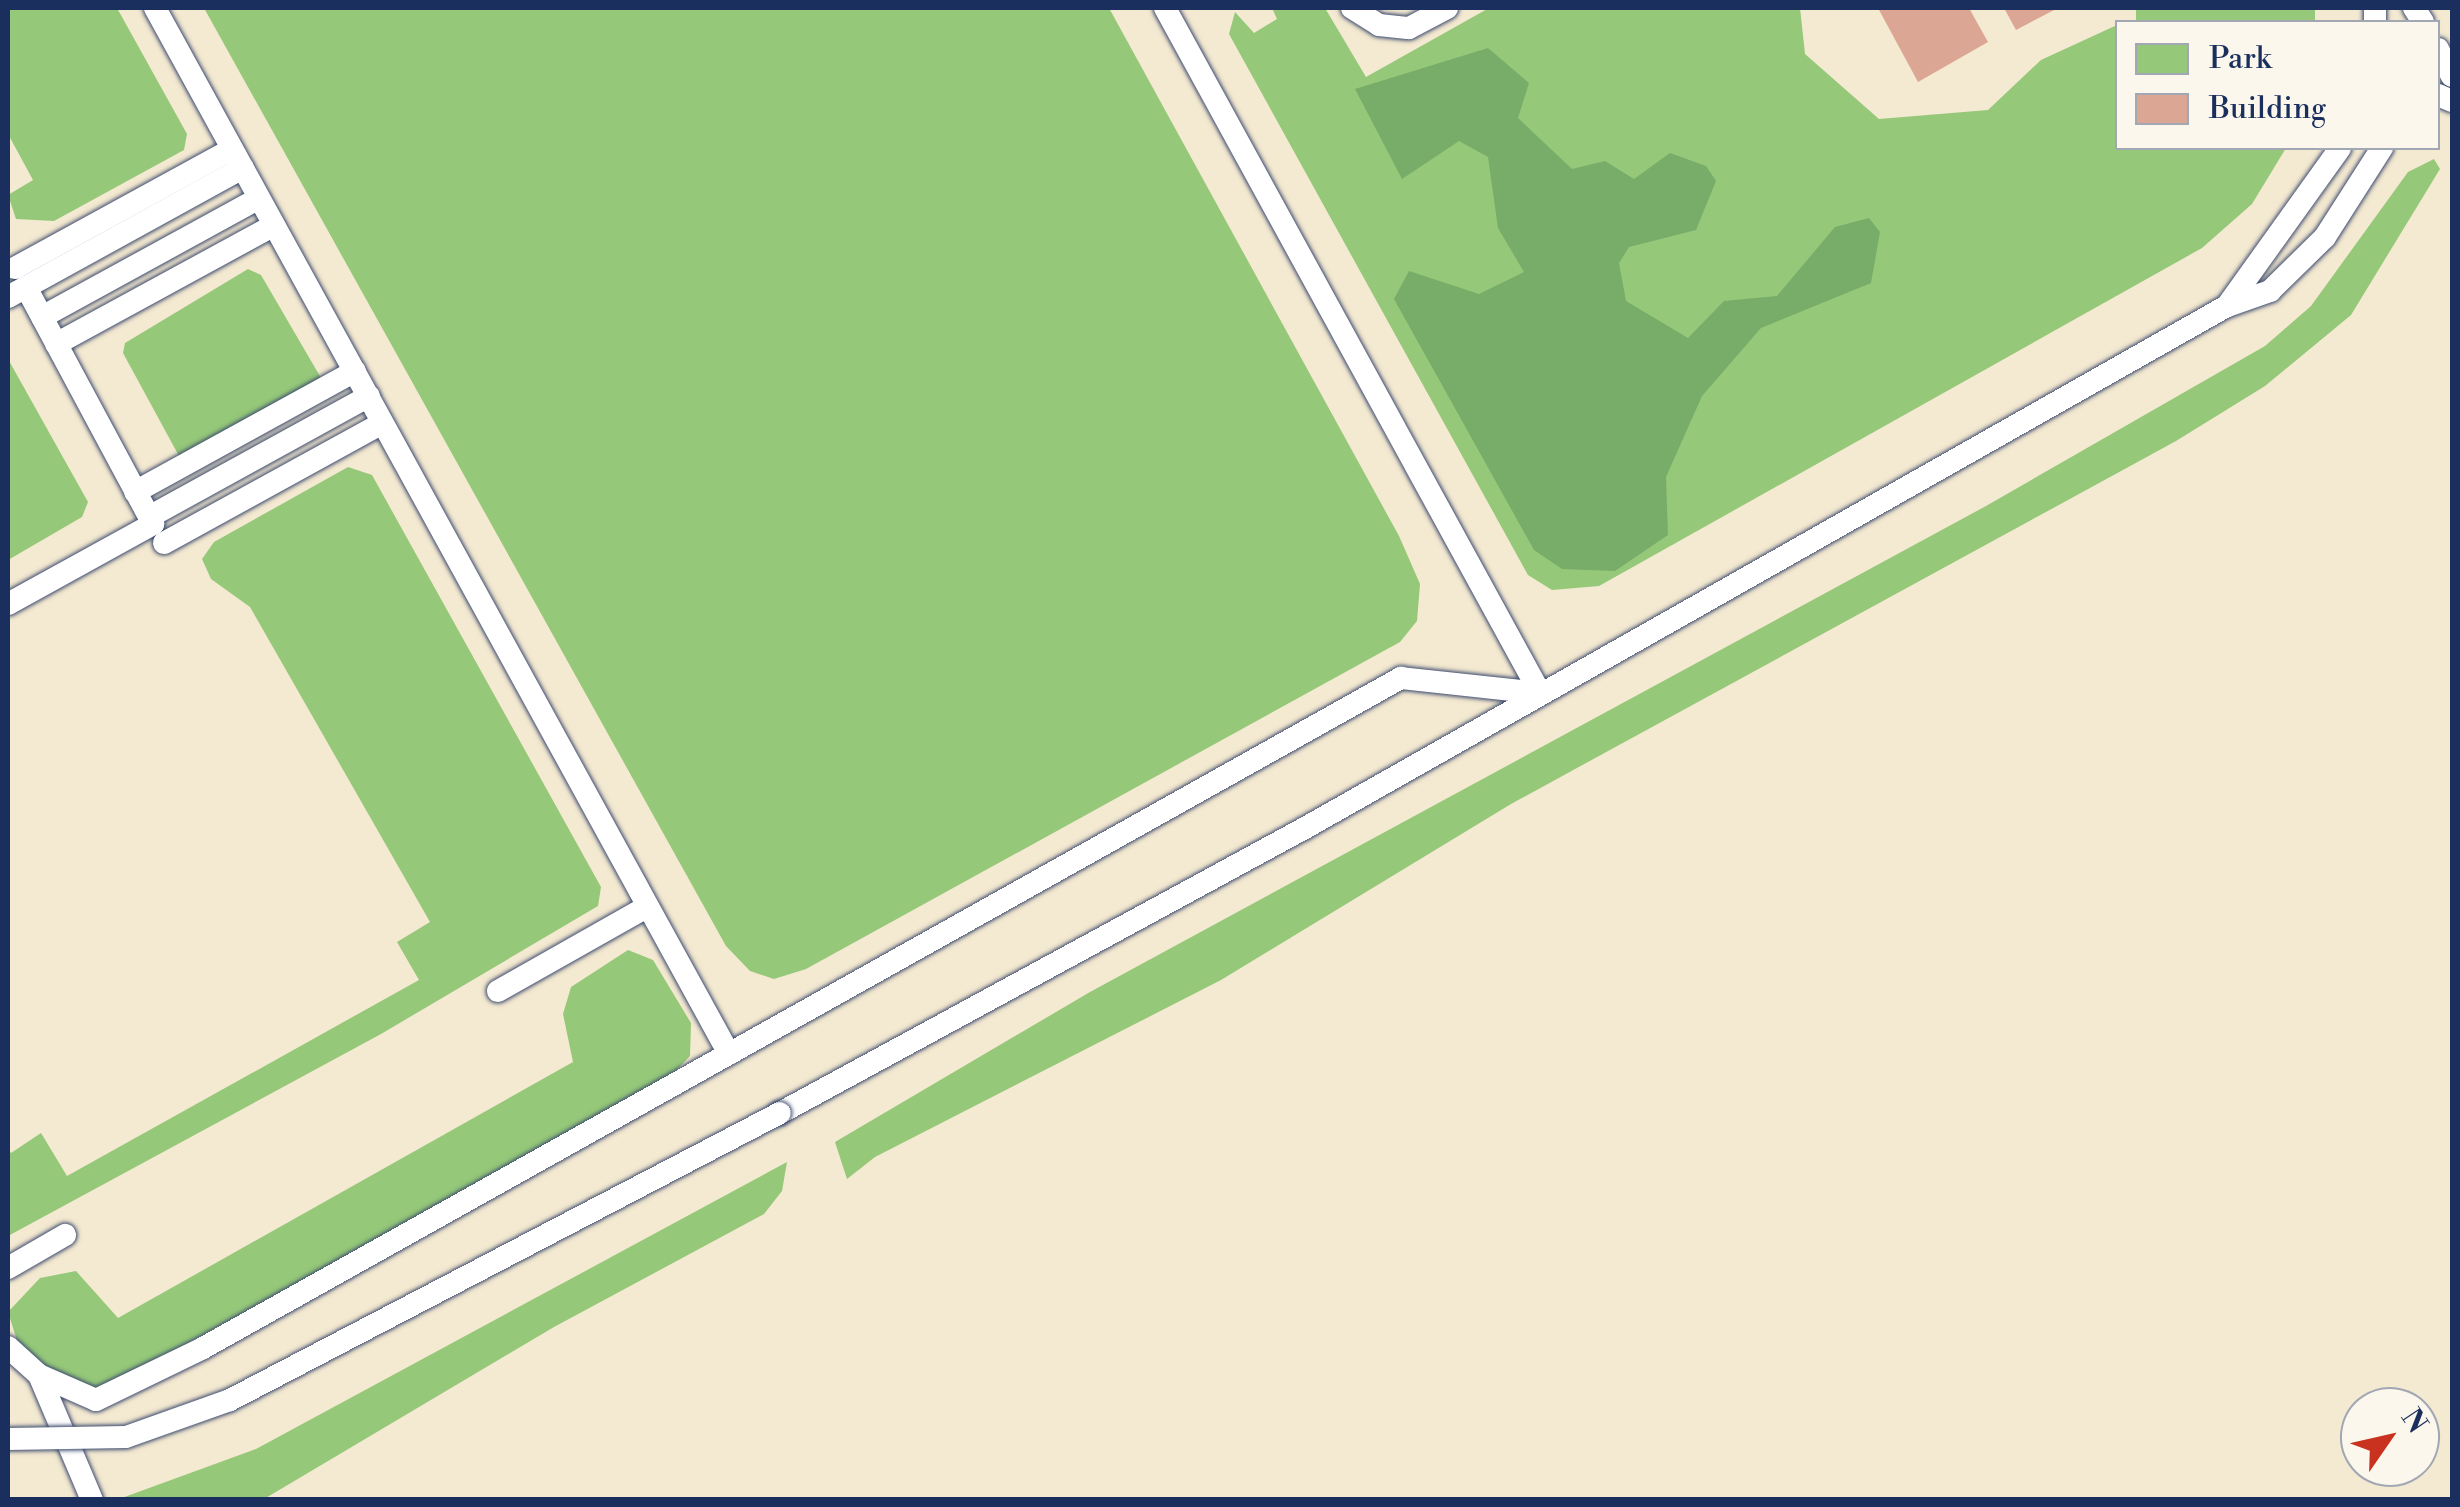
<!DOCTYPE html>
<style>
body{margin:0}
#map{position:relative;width:2460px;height:1507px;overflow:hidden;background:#f4e9d1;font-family:"Libre Bodoni",serif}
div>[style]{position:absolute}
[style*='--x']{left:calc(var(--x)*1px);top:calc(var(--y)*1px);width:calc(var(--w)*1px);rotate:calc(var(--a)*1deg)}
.green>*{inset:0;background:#95c879;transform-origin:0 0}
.forest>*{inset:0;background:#78ac69}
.building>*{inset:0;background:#dca694}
.roads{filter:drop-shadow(0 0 2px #3c4b6f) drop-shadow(0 0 2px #3c4b6f)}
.lane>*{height:22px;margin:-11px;padding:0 11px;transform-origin:11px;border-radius:11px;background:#fff}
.bridges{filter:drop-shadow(0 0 2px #3c4b6f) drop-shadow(0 0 2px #3c4b6f)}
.lane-bridge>*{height:22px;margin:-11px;padding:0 11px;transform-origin:11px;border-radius:11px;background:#fff}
span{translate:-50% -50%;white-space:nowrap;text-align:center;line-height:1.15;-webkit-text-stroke:8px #fbf7ec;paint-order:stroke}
.frame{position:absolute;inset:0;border:10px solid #1b2f5e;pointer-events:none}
.legend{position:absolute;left:2115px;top:20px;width:325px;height:130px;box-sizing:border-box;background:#fbf7ec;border:2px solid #a1a7b3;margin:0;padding:12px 18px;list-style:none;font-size:30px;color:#1b2f5e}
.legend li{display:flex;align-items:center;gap:20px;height:50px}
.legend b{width:50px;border:2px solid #a1a7b3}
.north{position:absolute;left:2340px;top:1387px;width:100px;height:100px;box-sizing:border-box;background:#fbf7ec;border:2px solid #a1a7b3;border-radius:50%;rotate:56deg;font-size:28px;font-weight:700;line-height:40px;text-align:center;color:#1b2f5e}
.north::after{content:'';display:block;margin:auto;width:35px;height:45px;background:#c8321e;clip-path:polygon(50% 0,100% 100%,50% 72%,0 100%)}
</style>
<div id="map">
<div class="green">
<div style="clip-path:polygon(8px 8px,117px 8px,187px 134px,184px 150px,54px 221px,16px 219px,8px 195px,33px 180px,8px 134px)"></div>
<div style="clip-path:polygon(204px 8px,1109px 8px,1399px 536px,1420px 584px,1417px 621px,1400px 642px,806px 969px,774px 979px,750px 971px,726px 946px)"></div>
<div style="clip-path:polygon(1272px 8px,1325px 8px,1366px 77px,1489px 8px,1800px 8px,1805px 54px,1879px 119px,1988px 110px,2041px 60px,2117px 25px,2118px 148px,2286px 148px,2252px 204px,2202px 248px,1599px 586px,1552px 590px,1528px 575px,1229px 34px,1235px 12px,1254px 33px,1277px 19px)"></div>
<div style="left:2136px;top:8px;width:179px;height:19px"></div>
<div style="clip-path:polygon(2434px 159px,2440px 169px,2351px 315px,2265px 386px,2176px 441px,1511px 804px,1221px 980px,875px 1157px,847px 1179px,835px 1142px,1090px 992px,1986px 506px,2265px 346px,2311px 306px,2408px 172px)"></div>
<div style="clip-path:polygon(248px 269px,261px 275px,321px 378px,179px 456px,123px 353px,125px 343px)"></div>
<div style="clip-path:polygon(8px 359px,88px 502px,82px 517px,8px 560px)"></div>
<div style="clip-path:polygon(348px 467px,372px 475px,601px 887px,598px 906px,381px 1034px,8px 1236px,8px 1148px,11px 1153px,41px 1133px,67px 1176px,419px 980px,397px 942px,430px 922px,250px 607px,211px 579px,202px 559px,214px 542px)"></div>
<div style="clip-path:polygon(628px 950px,653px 960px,691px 1023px,690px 1056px,664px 1083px,115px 1383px,96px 1389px,67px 1381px,19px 1347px,8px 1312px,40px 1278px,76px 1271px,118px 1318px,573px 1062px,563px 1014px,571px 987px)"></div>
<div style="clip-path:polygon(787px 1162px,782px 1191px,764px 1214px,554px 1327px,264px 1499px,119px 1499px,256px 1449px)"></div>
</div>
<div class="forest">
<div style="clip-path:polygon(1488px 48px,1529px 83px,1518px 118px,1572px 169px,1605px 161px,1634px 179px,1670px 153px,1706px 166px,1716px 181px,1696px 230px,1629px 247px,1619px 263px,1626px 301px,1688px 338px,1724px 301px,1777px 296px,1835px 227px,1869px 218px,1880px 232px,1871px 283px,1761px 328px,1702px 396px,1666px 477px,1668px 535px,1615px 571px,1562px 569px,1534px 550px,1394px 299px,1409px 271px,1479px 294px,1524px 272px,1498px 228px,1488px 157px,1459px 141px,1402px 179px,1355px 89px)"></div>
</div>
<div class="building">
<div style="clip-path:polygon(1878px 8px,1969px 8px,1988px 42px,1918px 82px)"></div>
<div style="clip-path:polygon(2004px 8px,2058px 8px,2016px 30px)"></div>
</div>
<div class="roads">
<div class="lane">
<div style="--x:155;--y:8;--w:1193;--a:61.24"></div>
<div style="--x:1165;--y:8;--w:781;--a:61.3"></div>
<div style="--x:1352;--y:8;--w:32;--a:32"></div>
<div style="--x:1379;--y:25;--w:30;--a:6"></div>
<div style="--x:1409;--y:28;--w:43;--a:-27.8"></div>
<div style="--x:2375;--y:8;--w:14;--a:90"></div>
<div style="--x:2414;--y:8;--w:17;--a:57"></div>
<div style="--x:2438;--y:49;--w:30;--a:63"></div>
<div style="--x:2438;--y:95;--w:15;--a:23"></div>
<div style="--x:15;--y:268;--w:247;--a:-28.7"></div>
<div style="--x:8;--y:297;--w:268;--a:-28.8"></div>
<div style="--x:2227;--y:306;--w:46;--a:-19.2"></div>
<div style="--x:2270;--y:291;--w:77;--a:-44.5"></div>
<div style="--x:2325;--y:237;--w:106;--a:-57.4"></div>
<div style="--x:42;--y:317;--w:247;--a:-28.7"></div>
<div style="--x:56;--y:344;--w:248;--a:-28.6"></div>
<div style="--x:135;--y:492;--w:251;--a:-28.8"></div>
<div style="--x:149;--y:517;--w:251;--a:-28.8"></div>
<div style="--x:164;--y:543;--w:249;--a:-28.8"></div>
<div style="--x:8;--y:604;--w:166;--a:-28.9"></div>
<div style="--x:153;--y:524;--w:269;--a:-118.2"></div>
<div style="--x:498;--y:991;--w:172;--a:-29.5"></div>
<div style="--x:780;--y:1113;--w:597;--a:-28.5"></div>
<div style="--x:1305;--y:828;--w:1060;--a:-29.52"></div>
<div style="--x:2227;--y:306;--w:194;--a:-54.4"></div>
<div style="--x:8;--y:1268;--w:66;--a:-30.1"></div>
<div style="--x:8;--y:1347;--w:42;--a:42.1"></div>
<div style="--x:39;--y:1375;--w:62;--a:23.7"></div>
<div style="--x:96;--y:1400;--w:119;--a:-25.9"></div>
<div style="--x:203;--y:1348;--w:1373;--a:-29.22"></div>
<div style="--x:1401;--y:678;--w:140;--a:6.2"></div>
<div style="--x:39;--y:1375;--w:136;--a:67"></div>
</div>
</div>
<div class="bridges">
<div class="lane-bridge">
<div style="--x:8;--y:1439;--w:118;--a:-1"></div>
<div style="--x:126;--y:1437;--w:110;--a:-19.6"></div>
<div style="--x:230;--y:1400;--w:620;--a:-27.56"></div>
</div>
</div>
<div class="frame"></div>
<ul class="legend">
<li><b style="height:28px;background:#95c879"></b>Park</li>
<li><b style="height:28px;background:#dca694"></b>Building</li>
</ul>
<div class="north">N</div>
</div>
